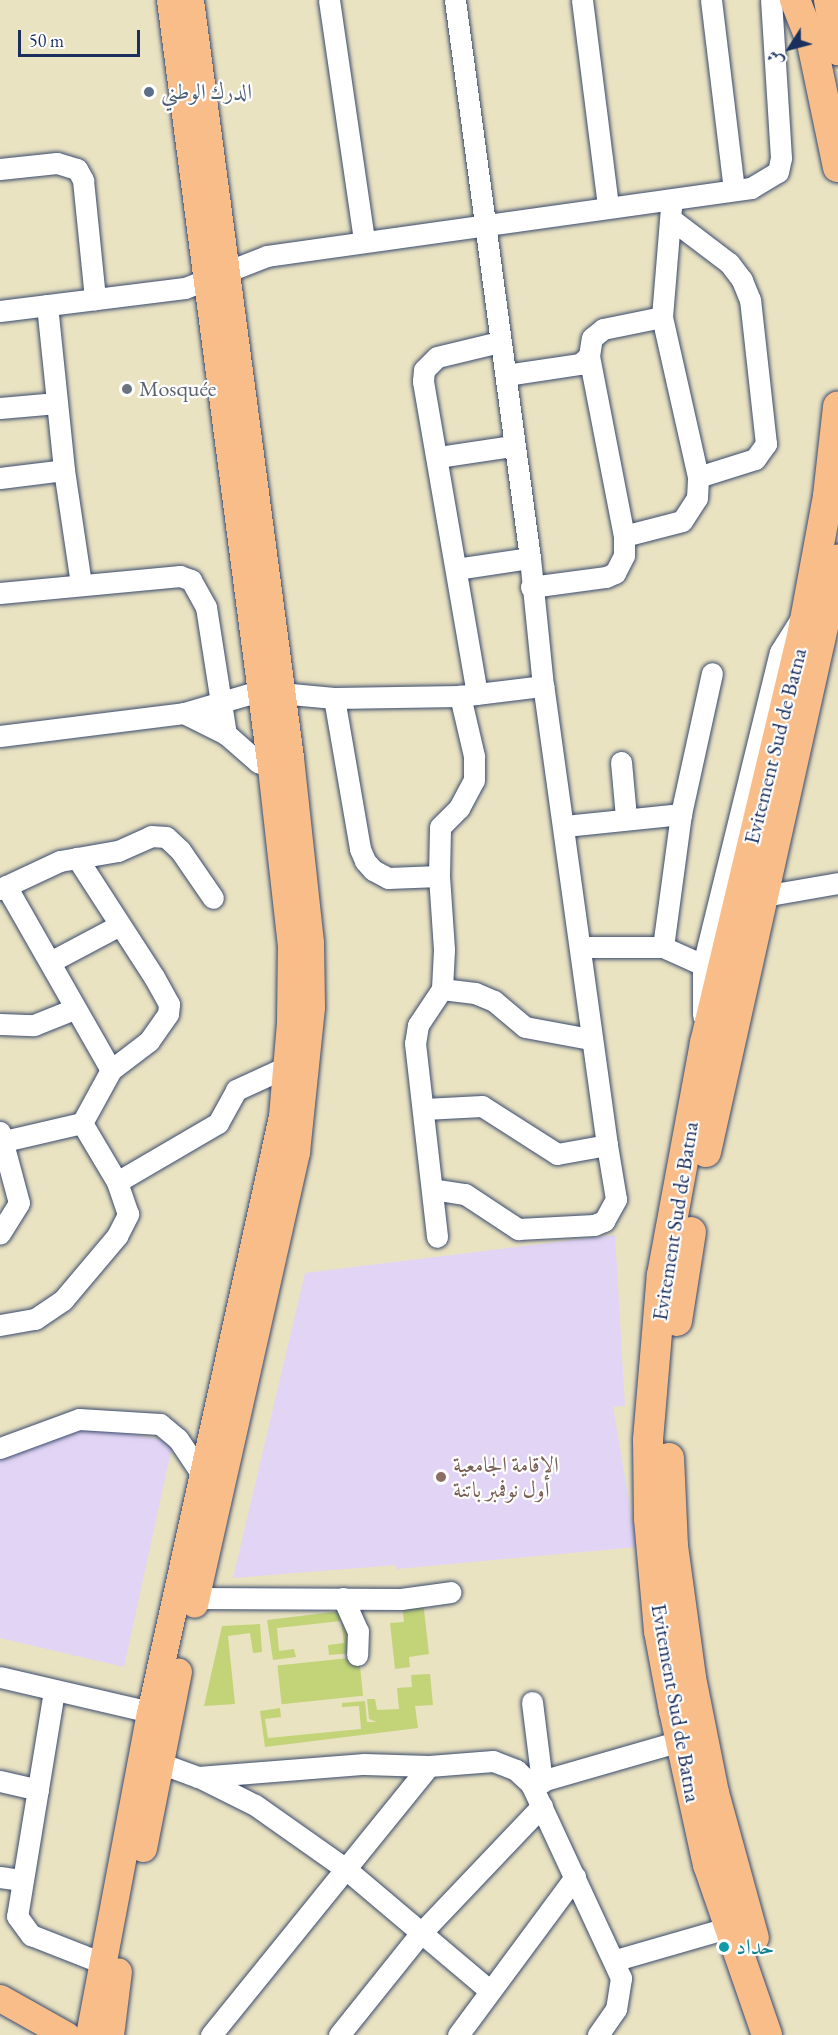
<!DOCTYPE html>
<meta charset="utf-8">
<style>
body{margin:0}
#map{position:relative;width:838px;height:2035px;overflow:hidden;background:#eae3c2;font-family:"EB Garamond",Amiri,serif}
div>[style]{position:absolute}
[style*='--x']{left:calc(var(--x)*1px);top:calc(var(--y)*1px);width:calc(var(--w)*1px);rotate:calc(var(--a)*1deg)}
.built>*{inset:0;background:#e1d4f4}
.green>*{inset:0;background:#c2d477;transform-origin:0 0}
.roads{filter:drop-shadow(0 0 2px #3a4a6d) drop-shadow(0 0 2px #3a4a6d)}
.minor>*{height:21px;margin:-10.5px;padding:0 10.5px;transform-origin:10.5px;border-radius:10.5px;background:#fff}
.major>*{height:27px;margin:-13.5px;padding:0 13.5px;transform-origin:13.5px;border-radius:13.5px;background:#f8bd89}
.highway>*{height:30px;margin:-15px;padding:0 15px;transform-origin:15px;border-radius:15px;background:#f8bd89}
.dots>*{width:16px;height:16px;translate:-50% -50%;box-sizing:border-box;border:3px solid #fff;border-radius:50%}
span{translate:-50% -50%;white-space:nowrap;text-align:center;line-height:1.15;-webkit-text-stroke:4.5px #fff;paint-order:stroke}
.service-label{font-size:22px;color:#4e5e75}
.left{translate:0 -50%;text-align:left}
.worship-label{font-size:22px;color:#5b616d}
.street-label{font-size:22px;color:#1b2f5e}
.education-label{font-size:22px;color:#785e54}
.culture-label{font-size:22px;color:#0d838f}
.north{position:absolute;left:760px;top:18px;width:60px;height:60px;-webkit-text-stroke:4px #fff;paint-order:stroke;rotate:234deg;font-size:16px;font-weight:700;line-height:24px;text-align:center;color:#1b2f5e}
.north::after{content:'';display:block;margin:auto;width:21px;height:27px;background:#1b2f5e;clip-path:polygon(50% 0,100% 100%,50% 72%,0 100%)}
.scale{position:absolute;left:18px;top:30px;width:122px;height:27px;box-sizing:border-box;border:3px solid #1b2f5e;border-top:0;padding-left:8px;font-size:18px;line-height:21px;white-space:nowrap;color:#1b2f5e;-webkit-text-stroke:4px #fff;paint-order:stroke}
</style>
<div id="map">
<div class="built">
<div style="clip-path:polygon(615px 1235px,625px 1406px,613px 1407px,637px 1547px,396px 1569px,396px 1565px,233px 1578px,305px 1273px)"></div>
<div style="clip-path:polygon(81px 1424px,173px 1442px,124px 1667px,0 1638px,0 1451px)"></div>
</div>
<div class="green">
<div style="clip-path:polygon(423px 1601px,429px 1654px,409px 1657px,410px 1667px,395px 1669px,390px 1623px,404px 1622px,402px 1605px)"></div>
<div style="clip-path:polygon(342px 1611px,354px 1653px,329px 1655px,328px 1645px,344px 1643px,341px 1621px,277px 1628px,279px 1651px,294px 1649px,296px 1657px,273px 1660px,267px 1620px)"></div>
<div style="clip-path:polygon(260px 1624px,262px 1652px,253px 1653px,250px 1633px,228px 1636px,235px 1704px,204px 1706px,222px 1626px)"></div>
<div style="left:359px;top:1657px;width:39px;height:82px;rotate:84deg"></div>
<div style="clip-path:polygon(430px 1674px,433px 1705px,415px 1706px,418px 1728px,265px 1747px,260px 1711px,280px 1708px,281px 1717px,265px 1719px,268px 1738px,361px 1729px,359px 1706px,342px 1707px,342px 1703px,365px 1701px,367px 1722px,377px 1722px,369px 1719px,367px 1699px,375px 1699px,377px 1710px,399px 1709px,397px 1688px,412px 1687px,411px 1675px)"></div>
</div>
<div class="roads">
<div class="minor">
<div style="--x:329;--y:0;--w:243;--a:81.7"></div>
<div style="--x:582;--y:0;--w:209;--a:82.8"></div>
<div style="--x:711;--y:0;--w:191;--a:83.1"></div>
<div style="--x:0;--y:169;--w:57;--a:-6"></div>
<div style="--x:57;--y:163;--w:21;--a:17"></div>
<div style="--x:77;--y:169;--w:13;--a:61"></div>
<div style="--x:83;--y:180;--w:120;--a:84.2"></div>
<div style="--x:47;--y:305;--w:166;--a:84.1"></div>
<div style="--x:64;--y:470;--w:115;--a:81.5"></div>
<div style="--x:0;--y:311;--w:186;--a:-7.1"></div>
<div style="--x:185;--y:288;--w:88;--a:-21.3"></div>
<div style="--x:267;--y:256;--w:489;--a:-8"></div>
<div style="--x:751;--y:188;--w:31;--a:-31"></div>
<div style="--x:778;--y:172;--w:14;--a:-78"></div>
<div style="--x:781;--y:158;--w:158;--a:-93.6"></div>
<div style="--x:662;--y:317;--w:164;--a:77.3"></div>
<div style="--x:589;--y:356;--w:183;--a:79"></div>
<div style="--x:506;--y:375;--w:75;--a:-8.5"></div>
<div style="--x:580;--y:364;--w:12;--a:-42"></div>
<div style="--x:589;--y:356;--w:18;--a:-81"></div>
<div style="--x:592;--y:338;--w:14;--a:-39"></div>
<div style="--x:603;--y:329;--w:60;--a:-11.5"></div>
<div style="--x:662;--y:317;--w:110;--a:-85.3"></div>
<div style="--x:0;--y:408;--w:57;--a:-5"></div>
<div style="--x:438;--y:457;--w:75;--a:-8.5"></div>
<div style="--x:0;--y:478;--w:64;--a:-7.1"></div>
<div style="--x:456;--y:569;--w:75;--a:-8.5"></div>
<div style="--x:531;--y:587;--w:76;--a:-7.6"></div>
<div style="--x:606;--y:577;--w:10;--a:-24"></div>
<div style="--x:615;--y:573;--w:20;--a:-63"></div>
<div style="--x:624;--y:555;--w:19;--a:-90"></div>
<div style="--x:624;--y:536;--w:60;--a:-14.5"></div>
<div style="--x:682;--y:521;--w:27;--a:-57"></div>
<div style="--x:697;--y:498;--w:21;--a:-87"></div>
<div style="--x:698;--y:477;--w:60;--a:-17.5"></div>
<div style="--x:755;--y:459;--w:19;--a:-54"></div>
<div style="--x:766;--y:444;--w:145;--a:-96.3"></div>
<div style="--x:750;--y:300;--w:22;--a:-112"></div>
<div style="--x:742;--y:280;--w:21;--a:-127"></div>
<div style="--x:729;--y:263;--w:73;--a:-142.8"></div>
<div style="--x:0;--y:593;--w:181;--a:-5.4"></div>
<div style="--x:180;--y:576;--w:12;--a:20"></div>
<div style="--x:191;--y:580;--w:31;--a:61"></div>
<div style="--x:206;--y:607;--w:129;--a:81.1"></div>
<div style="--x:477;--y:694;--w:318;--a:-99.8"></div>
<div style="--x:423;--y:381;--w:11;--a:-85"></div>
<div style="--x:424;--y:370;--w:18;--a:-45"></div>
<div style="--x:437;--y:357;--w:64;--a:-13.6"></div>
<div style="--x:334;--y:698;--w:153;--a:80.2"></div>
<div style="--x:360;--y:849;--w:13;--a:67"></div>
<div style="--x:365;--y:861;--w:12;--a:48"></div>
<div style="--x:373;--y:870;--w:17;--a:28"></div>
<div style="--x:388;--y:878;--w:51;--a:-2.2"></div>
<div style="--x:439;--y:876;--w:74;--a:86.1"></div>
<div style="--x:444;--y:950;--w:39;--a:93"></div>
<div style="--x:442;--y:989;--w:43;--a:123.7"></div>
<div style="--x:418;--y:1025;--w:18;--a:99"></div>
<div style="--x:415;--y:1043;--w:195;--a:83.5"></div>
<div style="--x:184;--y:713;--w:47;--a:26.6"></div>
<div style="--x:226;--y:734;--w:43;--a:41.2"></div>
<div style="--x:258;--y:762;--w:24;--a:22"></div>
<div style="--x:0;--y:736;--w:185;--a:-7.1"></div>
<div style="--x:184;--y:713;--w:78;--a:-16.3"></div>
<div style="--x:259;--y:691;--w:75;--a:5.3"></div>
<div style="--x:334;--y:698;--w:126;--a:-0.9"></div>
<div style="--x:460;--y:696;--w:84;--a:-6.9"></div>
<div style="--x:621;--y:762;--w:55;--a:84.8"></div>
<div style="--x:565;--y:826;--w:117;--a:-5.9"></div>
<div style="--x:439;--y:876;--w:49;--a:-88.8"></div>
<div style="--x:440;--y:827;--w:27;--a:-45"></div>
<div style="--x:459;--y:808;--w:32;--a:-62"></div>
<div style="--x:474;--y:780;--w:24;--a:-90"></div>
<div style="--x:474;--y:756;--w:62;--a:-103.1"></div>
<div style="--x:6;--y:886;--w:212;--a:60.3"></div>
<div style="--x:0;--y:889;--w:66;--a:-25"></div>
<div style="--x:60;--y:861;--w:59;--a:-9.8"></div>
<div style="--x:118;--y:851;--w:36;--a:-24"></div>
<div style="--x:151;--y:836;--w:15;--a:4"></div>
<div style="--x:166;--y:837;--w:19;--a:43"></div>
<div style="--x:180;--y:850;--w:58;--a:55.5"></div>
<div style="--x:763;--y:896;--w:76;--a:-9.8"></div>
<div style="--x:580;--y:947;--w:83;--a:0"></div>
<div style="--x:663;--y:947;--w:44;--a:24.2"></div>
<div style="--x:663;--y:947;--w:134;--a:-82.3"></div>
<div style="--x:681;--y:814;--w:144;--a:-77.6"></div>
<div style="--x:50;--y:962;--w:79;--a:-27.9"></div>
<div style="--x:442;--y:989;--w:33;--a:7"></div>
<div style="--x:475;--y:993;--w:21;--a:23"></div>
<div style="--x:494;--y:1001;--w:40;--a:40"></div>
<div style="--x:525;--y:1027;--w:66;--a:10.5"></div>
<div style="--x:703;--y:1015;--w:50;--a:-90"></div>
<div style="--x:703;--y:965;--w:322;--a:-76.2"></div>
<div style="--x:780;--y:652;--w:38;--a:-58"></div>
<div style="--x:0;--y:1024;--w:34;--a:2"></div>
<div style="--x:34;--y:1025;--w:43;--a:-21.8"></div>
<div style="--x:424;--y:1109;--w:58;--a:-3"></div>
<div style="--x:482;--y:1106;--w:89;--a:32.6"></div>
<div style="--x:557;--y:1154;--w:51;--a:-10.2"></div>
<div style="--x:607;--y:1145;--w:463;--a:-97.9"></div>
<div style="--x:543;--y:686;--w:129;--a:-95.8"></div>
<div style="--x:530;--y:558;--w:563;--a:-97.66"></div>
<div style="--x:0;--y:1132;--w:73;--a:75"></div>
<div style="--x:19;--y:1203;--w:36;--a:122"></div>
<div style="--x:0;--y:1142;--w:84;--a:-13"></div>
<div style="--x:82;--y:1123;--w:60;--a:-61.3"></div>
<div style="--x:111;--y:1070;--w:48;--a:-37.3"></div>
<div style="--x:149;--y:1041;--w:33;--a:-55"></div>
<div style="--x:168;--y:1014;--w:10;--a:-84"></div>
<div style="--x:169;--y:1004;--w:31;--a:-119"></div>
<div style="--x:154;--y:977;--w:142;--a:-122.9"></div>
<div style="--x:117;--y:1182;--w:117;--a:-30.3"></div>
<div style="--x:218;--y:1123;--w:38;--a:-61"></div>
<div style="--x:236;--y:1090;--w:55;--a:-24.7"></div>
<div style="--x:432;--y:1189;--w:33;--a:9"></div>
<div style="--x:465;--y:1194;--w:64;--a:33.4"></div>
<div style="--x:518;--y:1229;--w:76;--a:-3"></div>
<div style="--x:594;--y:1225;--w:11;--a:-22"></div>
<div style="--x:604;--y:1221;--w:25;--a:-61"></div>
<div style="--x:616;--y:1199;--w:55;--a:-99.5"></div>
<div style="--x:0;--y:1325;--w:36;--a:-10"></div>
<div style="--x:35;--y:1319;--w:34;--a:-34"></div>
<div style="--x:63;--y:1300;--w:84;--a:-49.8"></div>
<div style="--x:117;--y:1236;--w:25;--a:-63"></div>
<div style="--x:128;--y:1214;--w:34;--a:-109"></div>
<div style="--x:117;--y:1182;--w:69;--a:-120.7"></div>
<div style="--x:0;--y:1448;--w:84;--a:-20.2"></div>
<div style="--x:79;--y:1419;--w:81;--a:3.5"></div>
<div style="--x:160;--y:1424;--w:23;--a:40"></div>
<div style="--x:178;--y:1439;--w:45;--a:56"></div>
<div style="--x:195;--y:1598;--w:206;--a:0.3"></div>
<div style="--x:401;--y:1599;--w:50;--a:-8"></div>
<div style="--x:343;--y:1598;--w:36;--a:66"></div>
<div style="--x:358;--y:1631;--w:24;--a:92"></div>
<div style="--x:0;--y:1677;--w:167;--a:13.1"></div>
<div style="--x:54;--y:1691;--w:228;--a:99.3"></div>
<div style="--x:17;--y:1916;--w:24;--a:54"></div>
<div style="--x:31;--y:1935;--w:76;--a:21.5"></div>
<div style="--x:532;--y:1702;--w:81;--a:82.9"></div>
<div style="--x:160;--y:1763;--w:40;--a:20.2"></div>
<div style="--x:198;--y:1777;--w:167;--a:-4.5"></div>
<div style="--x:364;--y:1764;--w:65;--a:1.8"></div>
<div style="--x:429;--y:1766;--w:64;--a:-4.5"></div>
<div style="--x:493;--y:1761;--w:25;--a:21"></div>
<div style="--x:516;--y:1770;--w:21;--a:43"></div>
<div style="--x:531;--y:1784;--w:214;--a:65.1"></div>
<div style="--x:621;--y:1978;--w:31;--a:99"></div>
<div style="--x:616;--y:2009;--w:32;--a:125"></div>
<div style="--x:201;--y:1778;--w:60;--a:26.6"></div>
<div style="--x:255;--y:1805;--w:113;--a:35.2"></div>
<div style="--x:347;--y:1870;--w:186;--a:40.2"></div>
<div style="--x:0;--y:1781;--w:39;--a:13"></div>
<div style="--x:531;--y:1784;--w:155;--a:-16.1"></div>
<div style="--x:0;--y:1877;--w:22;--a:8"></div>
<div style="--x:616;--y:1960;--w:119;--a:-16.1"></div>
<div style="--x:211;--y:2035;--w:346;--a:-51"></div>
<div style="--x:339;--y:2035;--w:129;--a:-51.3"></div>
<div style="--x:420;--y:1934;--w:177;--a:-46.4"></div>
<div style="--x:458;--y:2035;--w:197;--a:-53.5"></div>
</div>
<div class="major">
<div style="--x:190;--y:0;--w:765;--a:82.48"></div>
<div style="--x:290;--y:758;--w:186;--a:83.8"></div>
<div style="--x:310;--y:943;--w:64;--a:89.1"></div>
<div style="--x:311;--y:1007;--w:146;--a:95.9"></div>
<div style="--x:296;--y:1152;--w:463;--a:102.7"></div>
<div style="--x:143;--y:1848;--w:180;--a:-78.8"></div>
<div style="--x:0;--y:1998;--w:76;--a:29.3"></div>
<div style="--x:89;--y:2035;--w:328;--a:-79.3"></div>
<div style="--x:150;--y:1713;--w:611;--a:-77.53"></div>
<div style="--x:282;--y:1116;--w:93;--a:-85.1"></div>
<div style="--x:290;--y:1023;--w:77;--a:-89.3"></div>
<div style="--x:291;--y:946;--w:178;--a:-96.4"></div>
<div style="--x:271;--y:769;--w:776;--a:-97.48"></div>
<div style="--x:110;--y:2035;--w:64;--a:-82.9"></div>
</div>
<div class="highway">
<div style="--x:795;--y:0;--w:46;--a:68.4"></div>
<div style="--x:812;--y:43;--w:127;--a:78.2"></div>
<div style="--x:829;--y:0;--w:51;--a:79.8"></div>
<div style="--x:706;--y:1152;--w:607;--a:-77.43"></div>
<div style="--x:677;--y:1321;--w:90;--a:-81.1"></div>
<div style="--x:669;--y:1458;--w:88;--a:87.4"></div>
<div style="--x:673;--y:1546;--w:133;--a:82.2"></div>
<div style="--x:691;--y:1678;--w:117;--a:78.7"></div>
<div style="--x:714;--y:1793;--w:150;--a:74.6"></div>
<div style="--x:767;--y:2035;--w:180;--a:-109.1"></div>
<div style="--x:708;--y:1865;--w:158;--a:-102.4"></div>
<div style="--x:674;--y:1711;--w:81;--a:-100.6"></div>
<div style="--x:659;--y:1631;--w:113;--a:-95.1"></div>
<div style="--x:649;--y:1518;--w:78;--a:-90.7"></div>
<div style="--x:648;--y:1440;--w:166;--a:-85.2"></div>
<div style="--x:662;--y:1275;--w:236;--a:-79.5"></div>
<div style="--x:705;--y:1043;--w:423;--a:-76.6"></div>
<div style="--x:803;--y:631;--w:137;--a:-79.5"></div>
<div style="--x:828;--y:496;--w:90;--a:-83.6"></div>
</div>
</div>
<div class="dots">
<div style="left:149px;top:92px;background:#5c6f8a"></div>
<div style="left:127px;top:389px;background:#6b7280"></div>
<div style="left:441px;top:1477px;background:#8d6e63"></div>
<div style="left:724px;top:1947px;background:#0f9aa8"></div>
</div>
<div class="service-label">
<span class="left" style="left:161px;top:92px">الدرك الوطني</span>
</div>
<div class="worship-label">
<span class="left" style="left:139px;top:389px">Mosquée</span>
</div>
<div class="street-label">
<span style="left:775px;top:746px;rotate:-76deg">Evitement Sud de Batna</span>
<span style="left:675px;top:1221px;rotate:-81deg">Evitement Sud de Batna</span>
<span style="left:676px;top:1703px;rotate:80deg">Evitement Sud de Batna</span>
</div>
<div class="education-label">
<span class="left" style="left:453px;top:1477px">الإقامة الجامعية<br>أول نوفمبر باتنة</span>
</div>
<div class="culture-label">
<span class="left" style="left:736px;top:1947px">حداد</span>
</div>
<div class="north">ش</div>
<div class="scale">50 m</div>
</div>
